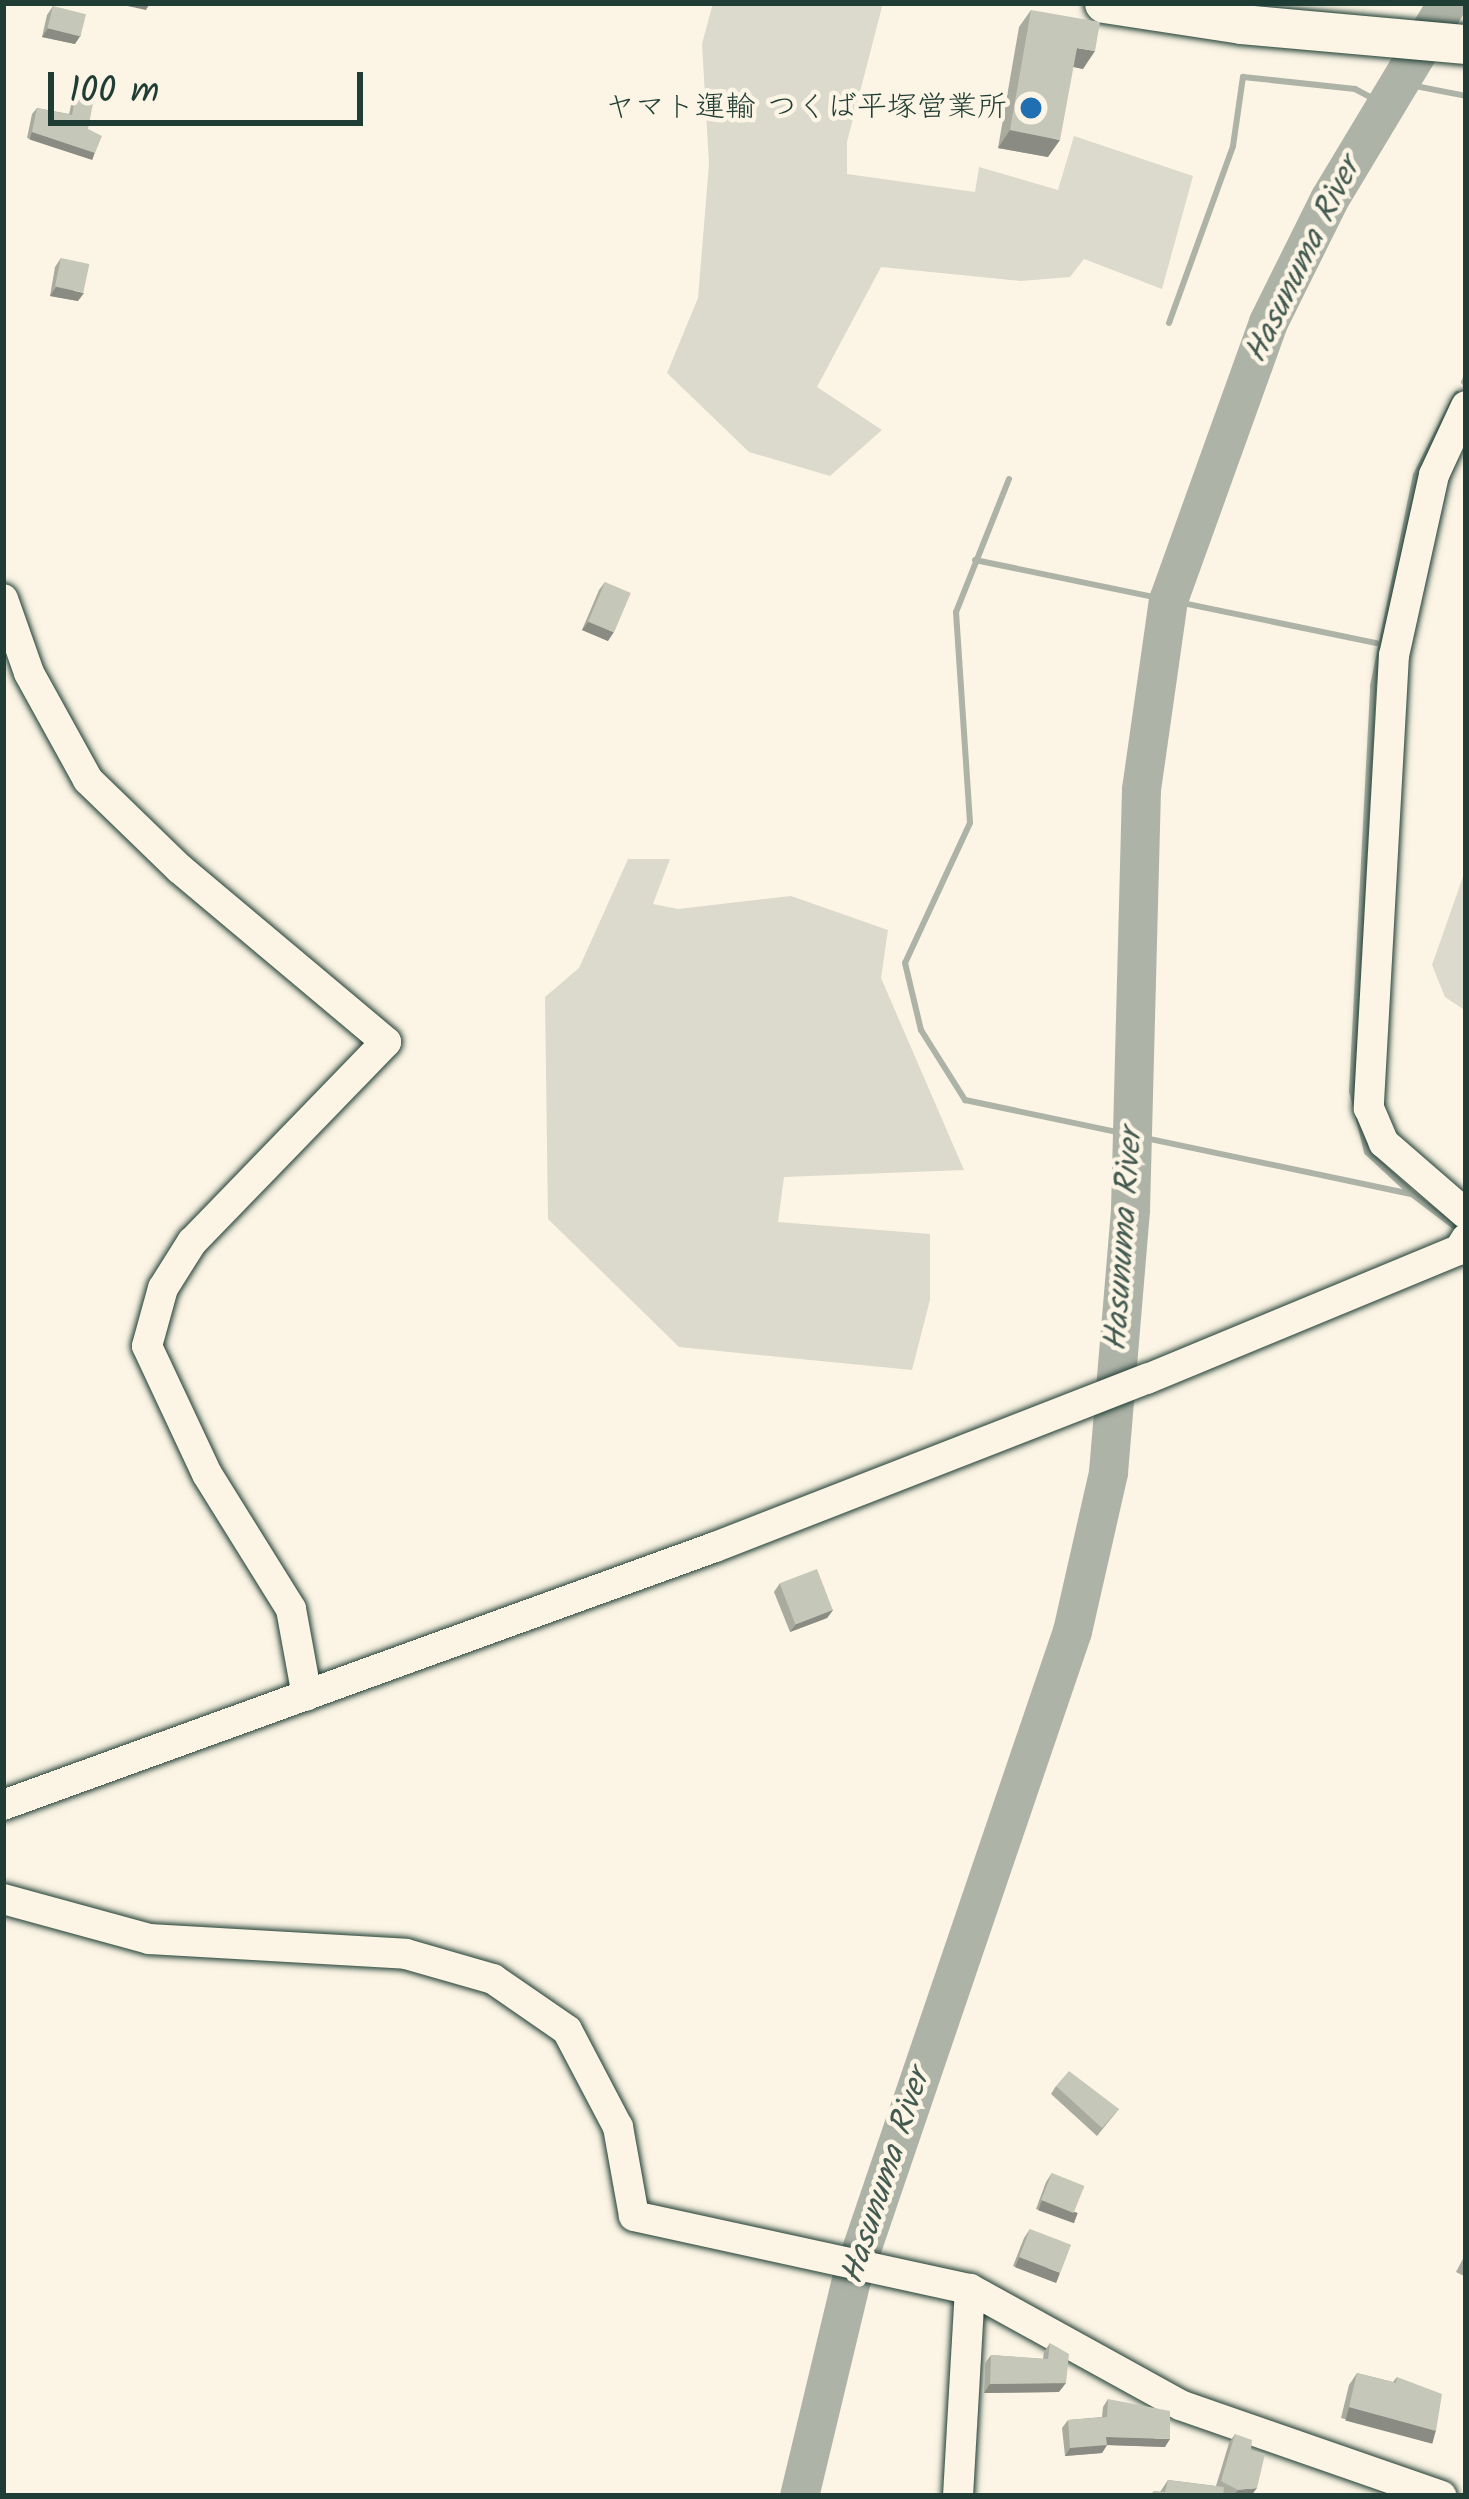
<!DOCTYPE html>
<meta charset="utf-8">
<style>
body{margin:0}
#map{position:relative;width:1469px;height:2499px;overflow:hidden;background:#fcf5e5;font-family:Kalam,"Klee One",sans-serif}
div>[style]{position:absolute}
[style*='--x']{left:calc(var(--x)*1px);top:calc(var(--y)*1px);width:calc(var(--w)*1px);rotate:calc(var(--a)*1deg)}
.green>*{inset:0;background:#dcdacc}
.stream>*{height:6px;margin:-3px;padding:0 3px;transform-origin:3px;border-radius:3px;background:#aeb3a7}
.river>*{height:39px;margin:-19.5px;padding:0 19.5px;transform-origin:19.5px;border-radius:19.5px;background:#aeb3a7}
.roads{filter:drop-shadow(0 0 3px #1f3d34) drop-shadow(0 0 3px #1f3d34)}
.minor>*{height:30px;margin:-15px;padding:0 15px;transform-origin:15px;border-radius:15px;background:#fcf5e5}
.major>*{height:39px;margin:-19.5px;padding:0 19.5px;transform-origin:19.5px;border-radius:19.5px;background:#fcf5e5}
.wall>*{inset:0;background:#a9ab9f}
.shaded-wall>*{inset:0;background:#8a8b82;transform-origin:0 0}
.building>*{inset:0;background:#c5c7b9;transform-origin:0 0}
.dots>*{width:33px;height:33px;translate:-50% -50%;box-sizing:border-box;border:6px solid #fcf5e5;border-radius:50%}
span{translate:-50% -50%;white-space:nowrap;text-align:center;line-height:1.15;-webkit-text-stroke:9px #fcf5e5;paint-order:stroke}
.poi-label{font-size:30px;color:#1f3d34}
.right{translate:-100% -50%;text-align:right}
.water-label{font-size:33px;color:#435a51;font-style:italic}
.frame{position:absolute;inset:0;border:6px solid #1f3d34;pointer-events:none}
.scale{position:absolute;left:48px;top:72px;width:315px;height:54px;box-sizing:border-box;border:6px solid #1f3d34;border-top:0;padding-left:15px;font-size:36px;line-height:42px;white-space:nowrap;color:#1f3d34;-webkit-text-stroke:9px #fcf5e5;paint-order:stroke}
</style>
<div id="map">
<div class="green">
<div style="clip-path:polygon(713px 3px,883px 3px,847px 142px,847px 174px,975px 192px,979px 167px,1058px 190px,1074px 136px,1193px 176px,1162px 289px,1084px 259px,1070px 277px,1021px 281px,881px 267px,817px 387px,882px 430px,830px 476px,749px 452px,667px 373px,698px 298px,709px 164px,702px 44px)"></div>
<div style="clip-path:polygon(628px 859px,670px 859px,653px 904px,678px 909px,791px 896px,888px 930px,881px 978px,964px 1170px,784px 1177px,778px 1222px,930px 1234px,930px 1300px,912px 1370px,679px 1347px,548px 1219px,545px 997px,579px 968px)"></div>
<div style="clip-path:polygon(1466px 868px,1466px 1011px,1445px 997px,1432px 965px)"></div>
</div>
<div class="stream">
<div style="--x:1400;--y:83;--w:67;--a:11.1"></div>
<div style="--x:1169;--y:323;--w:188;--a:-70.1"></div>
<div style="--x:1233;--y:146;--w:70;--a:-81.8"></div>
<div style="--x:1243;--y:77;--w:113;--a:6.1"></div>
<div style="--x:1355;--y:89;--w:34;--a:28"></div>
<div style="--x:1464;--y:382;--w:4;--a:-63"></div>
<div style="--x:1009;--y:479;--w:143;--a:111.7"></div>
<div style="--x:956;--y:612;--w:211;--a:86.2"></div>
<div style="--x:970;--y:823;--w:154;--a:114.9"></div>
<div style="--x:905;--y:963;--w:69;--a:76.6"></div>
<div style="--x:921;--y:1030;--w:83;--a:57.8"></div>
<div style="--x:965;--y:1100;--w:457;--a:11.9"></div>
<div style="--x:1412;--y:1194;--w:53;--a:37.3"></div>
<div style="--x:975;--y:560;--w:410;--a:11.7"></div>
<div style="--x:1409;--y:1191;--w:57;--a:-137.1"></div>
<div style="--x:1367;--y:1152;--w:63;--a:-103.8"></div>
<div style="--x:1352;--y:1091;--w:406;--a:-87"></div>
<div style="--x:1373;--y:686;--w:215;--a:-78.5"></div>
<div style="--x:1416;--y:475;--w:91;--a:-63.2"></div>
</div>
<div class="river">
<div style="--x:799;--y:2496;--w:226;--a:-76.5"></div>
<div style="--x:852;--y:2276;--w:681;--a:-71.17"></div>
<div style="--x:1072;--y:1631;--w:163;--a:-77.2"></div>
<div style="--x:1108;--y:1472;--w:264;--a:-85.2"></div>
<div style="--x:1130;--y:1209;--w:420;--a:-88.5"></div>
<div style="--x:1141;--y:789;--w:191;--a:-81.9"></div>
<div style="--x:1168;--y:600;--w:295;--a:-70.2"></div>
<div style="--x:1268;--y:322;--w:137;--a:-63.6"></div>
<div style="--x:1329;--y:199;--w:229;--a:-59"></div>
</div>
<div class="roads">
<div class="minor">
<div style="--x:1466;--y:406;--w:76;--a:114.9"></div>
<div style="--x:1434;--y:475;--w:184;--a:102.5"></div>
<div style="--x:1394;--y:655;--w:454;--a:93.2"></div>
<div style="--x:1369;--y:1108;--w:38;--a:67"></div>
<div style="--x:1384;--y:1143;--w:108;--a:40.9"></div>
<div style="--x:3;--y:599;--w:78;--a:70.6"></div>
<div style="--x:29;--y:673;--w:122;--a:61.1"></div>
<div style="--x:88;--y:780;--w:128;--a:44.1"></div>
<div style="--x:180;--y:869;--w:269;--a:40"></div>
<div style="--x:386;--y:1042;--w:279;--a:134.1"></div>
<div style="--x:192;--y:1242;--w:54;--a:122.2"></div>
<div style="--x:163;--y:1288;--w:60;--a:105.4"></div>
<div style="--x:147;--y:1346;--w:141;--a:64.9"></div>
<div style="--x:207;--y:1474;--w:159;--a:58.1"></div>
<div style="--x:291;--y:1609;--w:88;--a:79.6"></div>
<div style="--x:3;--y:1805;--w:757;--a:-19.92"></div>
<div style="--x:715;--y:1547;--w:464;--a:-21.3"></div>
<div style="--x:1147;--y:1379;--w:338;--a:-22.5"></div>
<div style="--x:1459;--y:1250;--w:13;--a:-58"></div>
<div style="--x:3;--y:1899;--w:151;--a:15.3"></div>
<div style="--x:149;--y:1939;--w:257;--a:3.3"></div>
<div style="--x:406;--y:1954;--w:91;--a:16"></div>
<div style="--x:493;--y:1979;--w:90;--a:34.6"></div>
<div style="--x:567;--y:2030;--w:110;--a:62.3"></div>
<div style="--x:618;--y:2127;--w:90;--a:79.8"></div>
<div style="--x:634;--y:2216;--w:344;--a:12.3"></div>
<div style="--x:970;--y:2289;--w:240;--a:28.9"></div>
<div style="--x:1180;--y:2405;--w:277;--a:19.2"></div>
<div style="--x:958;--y:2496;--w:207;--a:-86.7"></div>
</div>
<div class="major">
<div style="--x:1104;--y:3;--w:139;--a:8.7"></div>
<div style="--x:1241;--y:24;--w:226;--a:5.1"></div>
</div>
</div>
<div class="wall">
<div style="clip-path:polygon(53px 6px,75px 44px,42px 37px,47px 15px)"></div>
<div style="clip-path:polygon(1031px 10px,1083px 69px,1073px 67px,1048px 157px,998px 148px,1019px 27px)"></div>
<div style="clip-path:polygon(76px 95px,95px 153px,90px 159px,27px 138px,32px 114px,37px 108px,69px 114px,72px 101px)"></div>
<div style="clip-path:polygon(61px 258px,78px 301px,50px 296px,55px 267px)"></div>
<div style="clip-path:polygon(605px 582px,608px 641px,582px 630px,599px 590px)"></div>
<div style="clip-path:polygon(780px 1583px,833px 1610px,827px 1618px,790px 1632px,774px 1592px)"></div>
<div style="clip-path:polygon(1056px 2086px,1119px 2109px,1097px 2136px,1051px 2094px)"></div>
<div style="clip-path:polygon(1052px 2173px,1072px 2222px,1036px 2209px,1046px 2182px)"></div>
<div style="clip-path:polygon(1030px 2229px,1054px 2282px,1013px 2266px,1024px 2238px)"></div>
<div style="clip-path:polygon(1466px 2253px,1466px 2277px,1456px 2272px)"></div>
<div style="clip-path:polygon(1050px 2343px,1059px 2392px,984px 2393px,985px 2363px,991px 2355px,1043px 2359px,1044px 2352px)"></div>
<div style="clip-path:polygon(1357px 2373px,1393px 2382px,1397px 2377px,1436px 2431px,1427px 2442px,1341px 2418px,1349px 2385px)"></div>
<div style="clip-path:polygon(1108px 2399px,1165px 2447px,1107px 2445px,1102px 2453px,1065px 2456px,1062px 2428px,1068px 2420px,1102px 2417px,1103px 2407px)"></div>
<div style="clip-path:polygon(1235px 2434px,1251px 2496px,1227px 2496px,1223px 2494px,1223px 2496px,1150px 2496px,1154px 2491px,1160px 2492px,1168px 2480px,1216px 2486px,1229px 2443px)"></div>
</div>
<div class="shaded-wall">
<div style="clip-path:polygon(124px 3px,150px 3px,146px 10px,123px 5px)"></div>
<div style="clip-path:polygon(48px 28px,81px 35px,75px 44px,42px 37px)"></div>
<div style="clip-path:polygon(1077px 48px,1095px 51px,1083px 69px,1065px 65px)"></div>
<div style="clip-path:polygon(1010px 130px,1060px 140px,1048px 157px,998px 148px)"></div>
<div style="left:32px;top:132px;width:66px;height:8px;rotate:18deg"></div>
<div style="clip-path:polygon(56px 287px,84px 293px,78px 301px,50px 296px)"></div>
<div style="clip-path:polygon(588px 622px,614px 632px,608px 641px,582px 630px)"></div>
<div style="clip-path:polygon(833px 1610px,827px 1618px,790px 1632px,796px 1624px)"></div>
<div style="left:1042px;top:2200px;width:38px;height:11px;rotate:20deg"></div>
<div style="left:1019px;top:2257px;width:44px;height:11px;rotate:21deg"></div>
<div style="clip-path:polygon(1066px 2383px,1059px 2392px,984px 2393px,990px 2384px)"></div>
<div style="left:1349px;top:2407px;width:90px;height:14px;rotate:15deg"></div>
<div style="clip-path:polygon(1106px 2437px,1170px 2439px,1165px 2447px,1107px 2445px,1102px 2453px,1065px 2456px,1070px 2448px)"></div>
<div style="clip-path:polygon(1257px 2488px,1251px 2496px,1233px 2496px,1238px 2490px)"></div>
</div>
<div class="building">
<div style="left:53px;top:6px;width:34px;height:23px;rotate:14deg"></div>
<div style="clip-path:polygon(1031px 10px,1100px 22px,1095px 51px,1077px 48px,1060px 140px,1010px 130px)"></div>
<div style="clip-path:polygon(76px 95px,94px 98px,88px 129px,102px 136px,95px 153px,32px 132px,37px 108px,72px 115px)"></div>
<div style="left:61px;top:258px;width:29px;height:29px;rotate:12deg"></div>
<div style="left:605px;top:582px;width:28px;height:43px;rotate:23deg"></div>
<div style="left:817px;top:1569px;width:44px;height:40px;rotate:69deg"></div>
<div style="clip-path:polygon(1069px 2071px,1119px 2109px,1102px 2128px,1056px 2086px)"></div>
<div style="left:1052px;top:2173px;width:35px;height:29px;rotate:22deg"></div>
<div style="left:1030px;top:2229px;width:44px;height:30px;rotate:21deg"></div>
<div style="clip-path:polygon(1050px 2343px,1069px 2354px,1066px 2383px,990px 2384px,991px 2355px,1048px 2359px)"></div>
<div style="clip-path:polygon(1357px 2373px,1396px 2383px,1397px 2377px,1442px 2394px,1436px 2431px,1349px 2407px)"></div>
<div style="clip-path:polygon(1108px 2399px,1170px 2411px,1170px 2439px,1106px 2437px,1107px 2445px,1070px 2448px,1068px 2420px,1107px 2417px)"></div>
<div style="clip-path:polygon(1235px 2434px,1252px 2440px,1251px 2450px,1265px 2454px,1257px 2488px,1238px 2490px,1221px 2481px)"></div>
<div style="clip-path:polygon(1168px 2480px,1224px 2487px,1223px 2496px,1153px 2496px,1154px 2491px,1165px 2492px)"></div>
</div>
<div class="dots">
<div style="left:1031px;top:108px;background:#1f6fb2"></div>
</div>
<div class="poi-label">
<span class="right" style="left:1007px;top:108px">ヤマト運輸 つくば平塚営業所</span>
</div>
<div class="water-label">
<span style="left:1304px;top:261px;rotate:-64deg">Hasunuma River</span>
<span style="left:1125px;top:1240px;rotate:-86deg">Hasunuma River</span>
<span style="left:887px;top:2177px;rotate:-72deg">Hasunuma River</span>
</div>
<div class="frame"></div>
<div class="scale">100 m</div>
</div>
